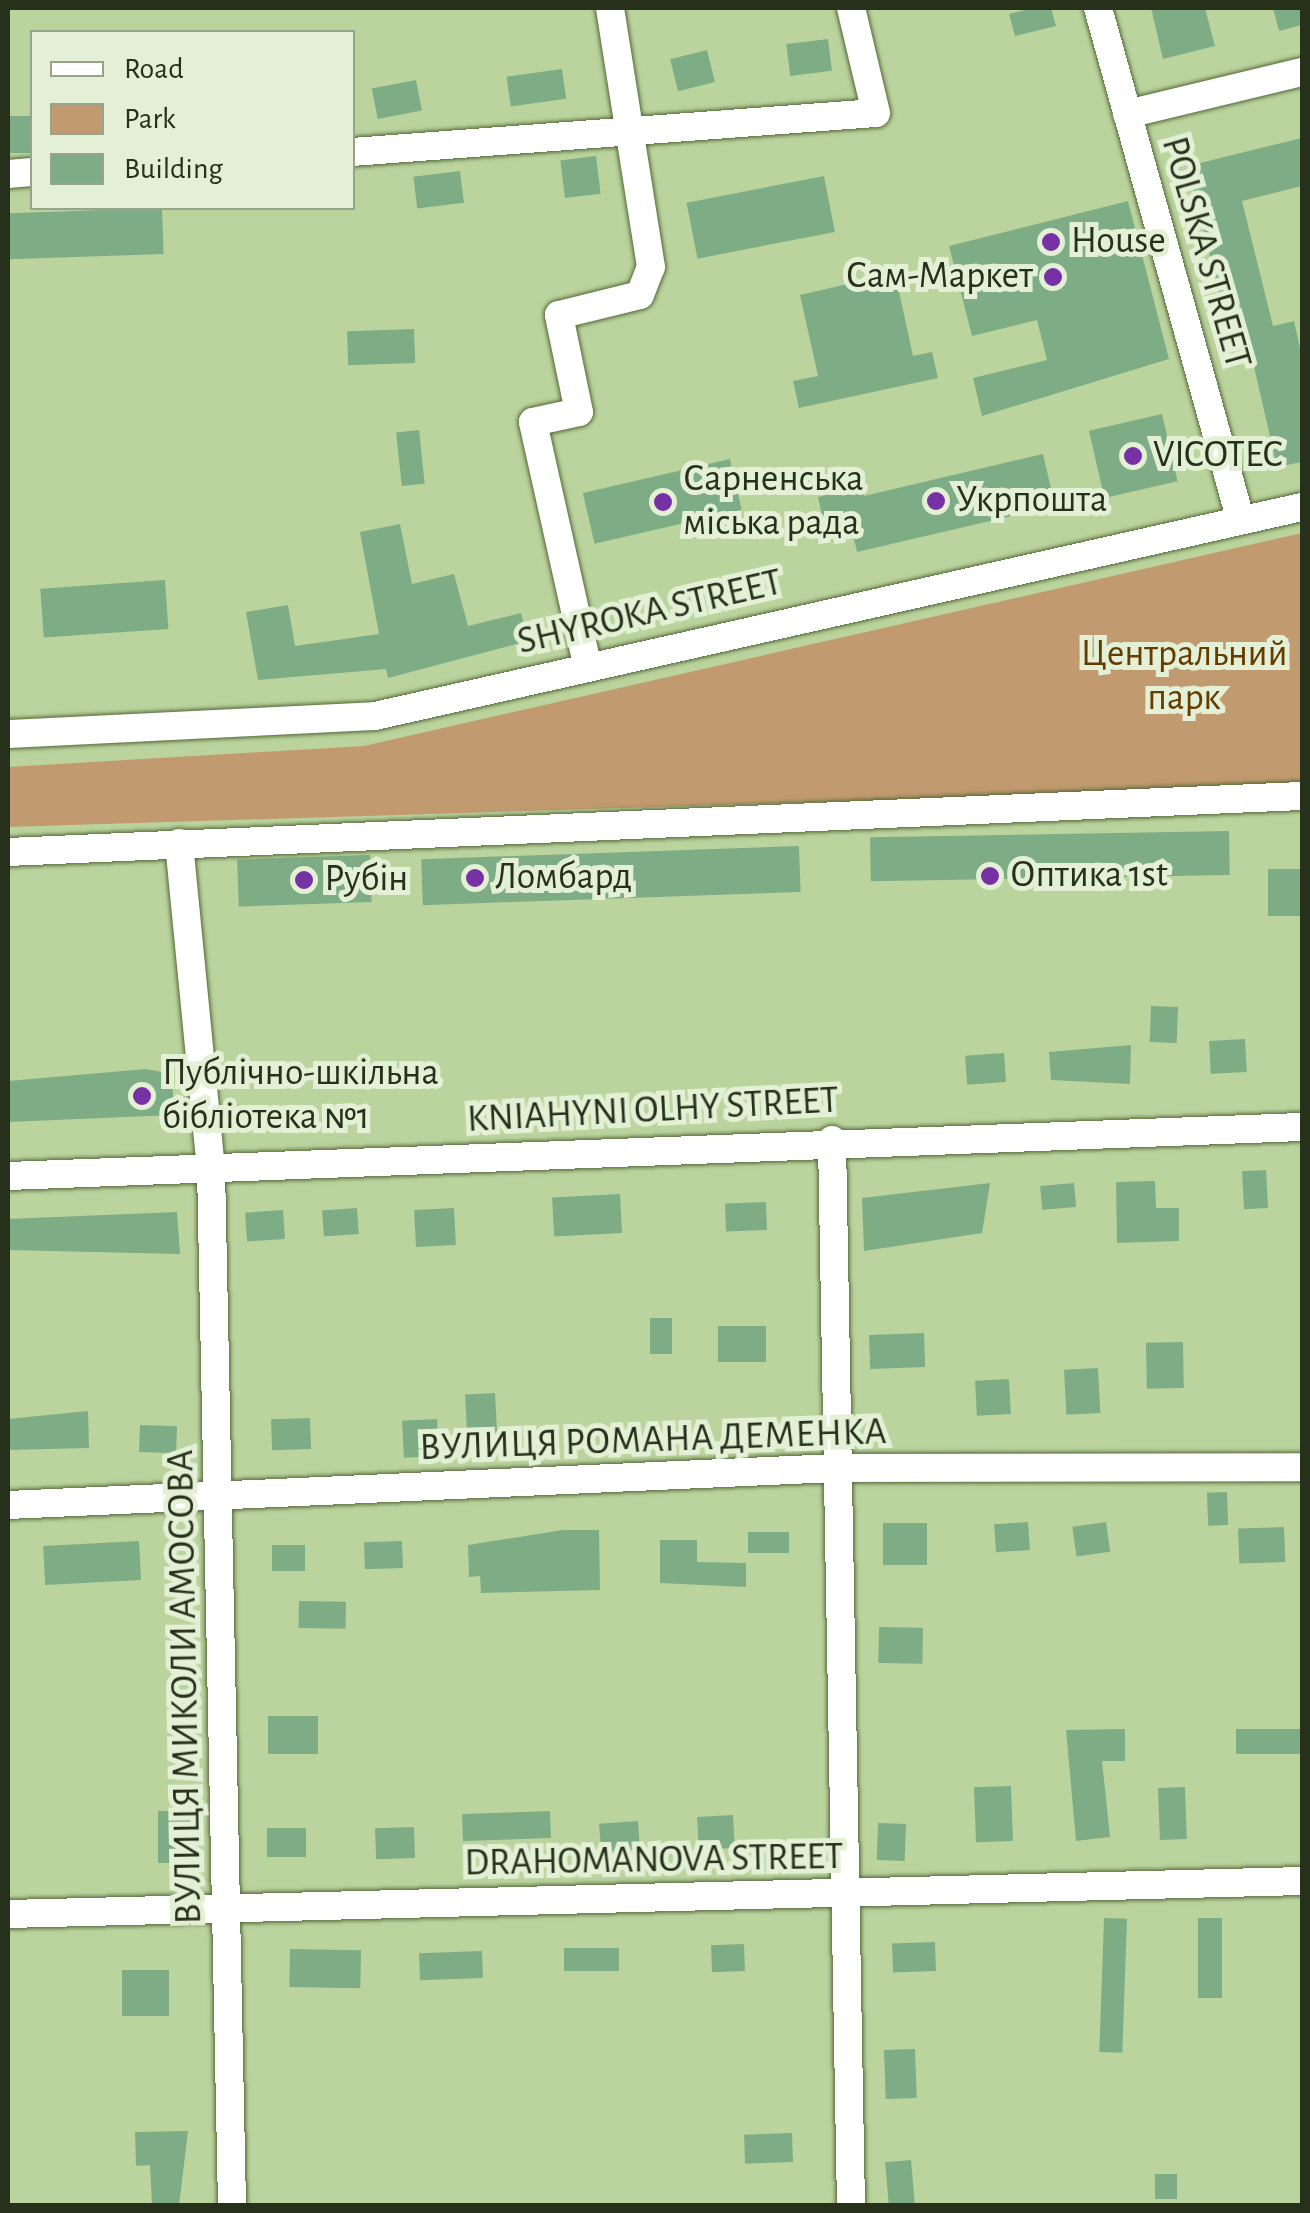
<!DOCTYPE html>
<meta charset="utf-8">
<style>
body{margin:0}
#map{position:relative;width:1310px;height:2213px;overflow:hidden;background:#bbd49e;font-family:"Alegreya Sans",sans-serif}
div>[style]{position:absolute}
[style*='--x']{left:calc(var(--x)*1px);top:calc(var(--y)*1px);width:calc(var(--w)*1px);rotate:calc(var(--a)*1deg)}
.green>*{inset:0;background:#c29a6f}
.building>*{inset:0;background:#7ead85;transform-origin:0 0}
.roads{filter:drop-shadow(0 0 2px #526837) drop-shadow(0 0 2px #526837)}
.minor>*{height:28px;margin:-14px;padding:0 14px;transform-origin:14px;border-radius:14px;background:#fff}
.dots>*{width:28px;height:28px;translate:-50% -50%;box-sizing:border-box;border:5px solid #e3f0d5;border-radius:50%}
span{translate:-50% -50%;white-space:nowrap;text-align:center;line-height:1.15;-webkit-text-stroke:10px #e3f0d5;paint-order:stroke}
.poi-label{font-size:38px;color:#27301b}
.left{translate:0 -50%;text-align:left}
.right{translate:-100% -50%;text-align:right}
.street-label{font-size:38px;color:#27301b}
.park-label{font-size:38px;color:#653c00}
.frame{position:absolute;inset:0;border:10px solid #27301b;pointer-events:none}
.legend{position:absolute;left:30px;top:30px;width:325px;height:180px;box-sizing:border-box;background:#e3f0d5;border:2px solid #98a38b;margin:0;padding:12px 18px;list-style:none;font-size:30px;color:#27301b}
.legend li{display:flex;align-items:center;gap:20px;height:50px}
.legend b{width:50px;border:2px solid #98a38b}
</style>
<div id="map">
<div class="green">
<div style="clip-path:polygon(1302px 533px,1302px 787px,8px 827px,8px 767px,364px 746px)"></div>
</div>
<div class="building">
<div style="clip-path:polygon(1034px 8px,1051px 8px,1056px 26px,1015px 36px,1009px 14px)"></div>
<div style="clip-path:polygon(1151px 8px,1205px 8px,1215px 46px,1163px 59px)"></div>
<div style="clip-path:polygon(1273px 8px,1302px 8px,1302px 25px,1279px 31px)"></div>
<div style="left:828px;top:39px;width:32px;height:42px;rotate:83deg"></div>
<div style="left:707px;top:50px;width:33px;height:38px;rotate:76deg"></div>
<div style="left:562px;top:69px;width:30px;height:56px;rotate:82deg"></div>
<div style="left:416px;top:80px;width:31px;height:45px;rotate:79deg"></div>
<div style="left:32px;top:116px;width:37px;height:24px;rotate:90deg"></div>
<div style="clip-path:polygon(1302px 138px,1302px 186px,1242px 201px,1273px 326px,1294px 321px,1302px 357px,1302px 462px,1277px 467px,1240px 306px,1223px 310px,1188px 166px)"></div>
<div style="left:596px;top:156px;width:38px;height:36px;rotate:83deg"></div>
<div style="left:460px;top:171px;width:32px;height:47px;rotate:83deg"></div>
<div style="left:824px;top:176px;width:57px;height:140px;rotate:79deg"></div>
<div style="clip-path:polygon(1128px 201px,1169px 359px,982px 416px,973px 378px,1047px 360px,1037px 320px,972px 336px,949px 246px)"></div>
<div style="left:162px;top:208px;width:46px;height:154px;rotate:88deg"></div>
<div style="clip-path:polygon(895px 273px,913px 356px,932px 352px,938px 378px,799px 408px,793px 381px,818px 376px,800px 295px)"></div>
<div style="left:414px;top:329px;width:34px;height:67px;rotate:88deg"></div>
<div style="left:1162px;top:414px;width:69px;height:75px;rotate:77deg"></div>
<div style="left:419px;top:430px;width:54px;height:23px;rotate:84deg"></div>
<div style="clip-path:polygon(1043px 454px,1055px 506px,857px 552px,851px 526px,826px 533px,818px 497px,862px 487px,864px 496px)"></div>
<div style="left:730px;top:459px;width:52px;height:151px;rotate:77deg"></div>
<div style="clip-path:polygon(400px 524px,412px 584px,454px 574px,468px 626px,521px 613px,528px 641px,388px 678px,386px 669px,258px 680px,246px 612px,288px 605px,295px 646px,379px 634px,360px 532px)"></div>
<div style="left:165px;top:580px;width:49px;height:125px;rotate:86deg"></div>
<div style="left:1229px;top:831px;width:44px;height:359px;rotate:89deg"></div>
<div style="left:799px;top:846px;width:46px;height:378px;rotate:88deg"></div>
<div style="left:370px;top:855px;width:47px;height:133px;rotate:88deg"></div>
<div style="left:1302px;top:869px;width:47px;height:34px;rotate:90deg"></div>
<div style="left:1151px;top:1006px;width:27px;height:36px;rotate:2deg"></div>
<div style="left:1245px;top:1039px;width:33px;height:36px;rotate:87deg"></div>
<div style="clip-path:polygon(1131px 1045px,1130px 1084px,1051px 1080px,1049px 1052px)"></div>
<div style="left:1004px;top:1053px;width:29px;height:39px;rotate:86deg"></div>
<div style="clip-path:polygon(146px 1069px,172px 1074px,174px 1115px,8px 1122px,8px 1081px)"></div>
<div style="left:1266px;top:1170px;width:38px;height:24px;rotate:87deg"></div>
<div style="clip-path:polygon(1155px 1181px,1156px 1208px,1179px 1208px,1179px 1241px,1117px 1243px,1116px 1182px)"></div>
<div style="clip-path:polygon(990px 1183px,982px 1233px,864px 1251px,862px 1198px)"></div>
<div style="left:1074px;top:1183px;width:24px;height:34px;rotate:85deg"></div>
<div style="left:620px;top:1194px;width:39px;height:68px;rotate:87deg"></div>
<div style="left:766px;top:1202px;width:28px;height:41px;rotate:88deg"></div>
<div style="left:357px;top:1208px;width:26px;height:35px;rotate:86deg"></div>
<div style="left:454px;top:1208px;width:37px;height:40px;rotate:87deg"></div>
<div style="left:283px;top:1210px;width:29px;height:38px;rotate:86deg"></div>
<div style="clip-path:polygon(177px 1212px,180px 1254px,8px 1250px,8px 1219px)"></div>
<div style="left:650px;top:1318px;width:22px;height:36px"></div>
<div style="left:718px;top:1326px;width:48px;height:36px"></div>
<div style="left:924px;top:1333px;width:34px;height:55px;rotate:88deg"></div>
<div style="left:1183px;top:1342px;width:46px;height:37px;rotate:89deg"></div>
<div style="left:1098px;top:1368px;width:45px;height:34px;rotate:87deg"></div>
<div style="left:1009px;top:1379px;width:35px;height:34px;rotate:87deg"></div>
<div style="left:495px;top:1393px;width:41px;height:30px;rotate:87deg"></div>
<div style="clip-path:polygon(88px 1411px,89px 1448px,8px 1450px,8px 1419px)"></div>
<div style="left:310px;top:1418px;width:31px;height:39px;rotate:88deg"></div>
<div style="left:437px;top:1419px;width:37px;height:35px;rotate:87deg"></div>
<div style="left:140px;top:1425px;width:37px;height:27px;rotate:2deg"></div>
<div style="left:1227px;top:1492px;width:33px;height:20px;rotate:88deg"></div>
<div style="left:1028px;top:1522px;width:28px;height:34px;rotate:86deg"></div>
<div style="left:1106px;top:1522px;width:30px;height:34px;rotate:82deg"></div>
<div style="left:927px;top:1523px;width:42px;height:44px;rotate:90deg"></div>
<div style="left:1284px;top:1527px;width:35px;height:46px;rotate:88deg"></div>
<div style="clip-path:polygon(563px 1530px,599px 1530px,600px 1590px,481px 1593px,480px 1576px,469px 1577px,468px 1545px)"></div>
<div style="left:789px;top:1532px;width:21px;height:41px;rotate:90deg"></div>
<div style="clip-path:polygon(660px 1540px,697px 1540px,697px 1562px,746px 1563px,746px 1587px,660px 1583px)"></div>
<div style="left:139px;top:1541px;width:39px;height:96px;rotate:87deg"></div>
<div style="left:402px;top:1541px;width:27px;height:38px;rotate:88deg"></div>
<div style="left:272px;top:1545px;width:33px;height:26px"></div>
<div style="left:299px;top:1601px;width:47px;height:27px;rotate:1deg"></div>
<div style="left:879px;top:1627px;width:44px;height:36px;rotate:1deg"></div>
<div style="left:268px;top:1716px;width:50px;height:38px"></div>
<div style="clip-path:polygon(1125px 1729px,1125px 1761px,1102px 1761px,1110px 1837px,1076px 1841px,1066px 1730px)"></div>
<div style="left:1302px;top:1729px;width:25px;height:66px;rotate:90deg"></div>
<div style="left:1011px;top:1786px;width:55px;height:37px;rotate:88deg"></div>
<div style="left:1185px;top:1787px;width:52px;height:27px;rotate:88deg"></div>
<div style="left:158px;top:1811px;width:32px;height:52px"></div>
<div style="left:550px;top:1811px;width:27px;height:88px;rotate:88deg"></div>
<div style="left:733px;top:1815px;width:33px;height:36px;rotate:87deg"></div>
<div style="left:638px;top:1821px;width:29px;height:39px;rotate:86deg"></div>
<div style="left:878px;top:1823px;width:28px;height:37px;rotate:2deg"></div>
<div style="left:414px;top:1827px;width:31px;height:39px;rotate:88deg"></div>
<div style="left:306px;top:1828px;width:29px;height:39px;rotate:90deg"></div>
<div style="left:1104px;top:1918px;width:23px;height:134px;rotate:2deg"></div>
<div style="left:1198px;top:1918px;width:24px;height:80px"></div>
<div style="left:935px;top:1942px;width:29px;height:43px;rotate:88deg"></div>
<div style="left:744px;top:1944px;width:27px;height:33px;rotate:88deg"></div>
<div style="left:619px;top:1948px;width:23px;height:55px;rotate:90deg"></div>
<div style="left:290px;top:1949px;width:71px;height:38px;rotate:1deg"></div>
<div style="left:482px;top:1951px;width:27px;height:63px;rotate:88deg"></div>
<div style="left:122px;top:1970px;width:47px;height:46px"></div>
<div style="left:915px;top:2049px;width:49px;height:31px;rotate:88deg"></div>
<div style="clip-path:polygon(188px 2131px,179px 2206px,152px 2206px,150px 2165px,136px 2166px,135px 2132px)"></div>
<div style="left:792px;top:2133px;width:29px;height:48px;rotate:88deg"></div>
<div style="left:911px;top:2160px;width:46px;height:26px;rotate:85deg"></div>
<div style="left:1155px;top:2174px;width:22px;height:25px"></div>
</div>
<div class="roads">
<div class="minor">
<div style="--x:1098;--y:8;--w:529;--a:74.44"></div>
<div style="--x:1127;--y:114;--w:180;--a:-13.5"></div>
<div style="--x:352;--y:152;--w:525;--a:-4.26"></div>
<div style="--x:876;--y:113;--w:108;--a:-103.4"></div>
<div style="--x:8;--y:174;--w:24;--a:-5"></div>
<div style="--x:587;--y:664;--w:248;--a:-102.6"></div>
<div style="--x:533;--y:422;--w:47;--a:-12.3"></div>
<div style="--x:579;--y:412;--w:99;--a:-101.7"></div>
<div style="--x:559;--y:315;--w:83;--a:-13.9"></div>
<div style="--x:640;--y:295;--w:30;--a:-69"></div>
<div style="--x:651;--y:267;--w:262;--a:-99"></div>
<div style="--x:8;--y:734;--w:367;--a:-2.8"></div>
<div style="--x:375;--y:716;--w:950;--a:-12.71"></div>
<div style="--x:179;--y:843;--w:327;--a:84.4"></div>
<div style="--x:211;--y:1168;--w:1038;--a:88.84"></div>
<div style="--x:8;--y:852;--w:1295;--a:-2.48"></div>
<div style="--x:832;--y:1140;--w:1066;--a:88.98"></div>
<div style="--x:8;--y:1176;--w:1295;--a:-2.17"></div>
<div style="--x:8;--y:1505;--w:829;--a:-2.56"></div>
<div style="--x:836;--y:1468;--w:466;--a:-0.1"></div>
<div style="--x:8;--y:1914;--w:1294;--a:-1.46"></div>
</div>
</div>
<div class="dots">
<div style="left:1051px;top:242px;background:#7631a4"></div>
<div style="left:1053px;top:277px;background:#7631a4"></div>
<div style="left:1133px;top:456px;background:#7631a4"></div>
<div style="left:936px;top:501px;background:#7631a4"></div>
<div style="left:663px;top:502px;background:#7631a4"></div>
<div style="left:990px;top:876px;background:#7631a4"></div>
<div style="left:475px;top:878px;background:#7631a4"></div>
<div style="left:304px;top:880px;background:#7631a4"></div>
<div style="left:142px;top:1096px;background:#7631a4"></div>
</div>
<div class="poi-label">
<span class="left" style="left:1071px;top:242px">House</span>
<span class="right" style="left:1033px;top:277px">Сам-Маркет</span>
<span class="left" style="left:1153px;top:456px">VICOTEC</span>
<span class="left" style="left:683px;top:502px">Сарненська<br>міська рада</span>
<span class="left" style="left:956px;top:501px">Укрпошта</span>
<span class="left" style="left:1010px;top:876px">Оптика 1st</span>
<span class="left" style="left:495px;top:878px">Ломбард</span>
<span class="left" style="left:324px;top:880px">Рубін</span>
<span class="left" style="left:162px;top:1096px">Публічно-шкільна<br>бібліотека №1</span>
</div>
<div class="street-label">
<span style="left:1205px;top:253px;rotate:74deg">POLSKA STREET</span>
<span style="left:650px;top:613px;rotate:-13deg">SHYROKA STREET</span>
<span style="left:653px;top:1111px;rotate:-3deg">KNIAHYNI OLHY STREET</span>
<span style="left:653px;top:1441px;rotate:-2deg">ВУЛИЦЯ РОМАНА ДЕМЕНКА</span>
<span style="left:186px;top:1687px;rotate:-91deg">ВУЛИЦЯ МИКОЛИ АМОСОВА</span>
<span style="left:654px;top:1861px;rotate:-1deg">DRAHOMANOVA STREET</span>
</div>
<div class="park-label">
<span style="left:1184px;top:677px">Центральний<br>парк</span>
</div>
<div class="frame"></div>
<ul class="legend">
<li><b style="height:12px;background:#fff"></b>Road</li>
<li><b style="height:28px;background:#c29a6f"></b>Park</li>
<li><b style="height:28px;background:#7ead85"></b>Building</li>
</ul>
</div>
